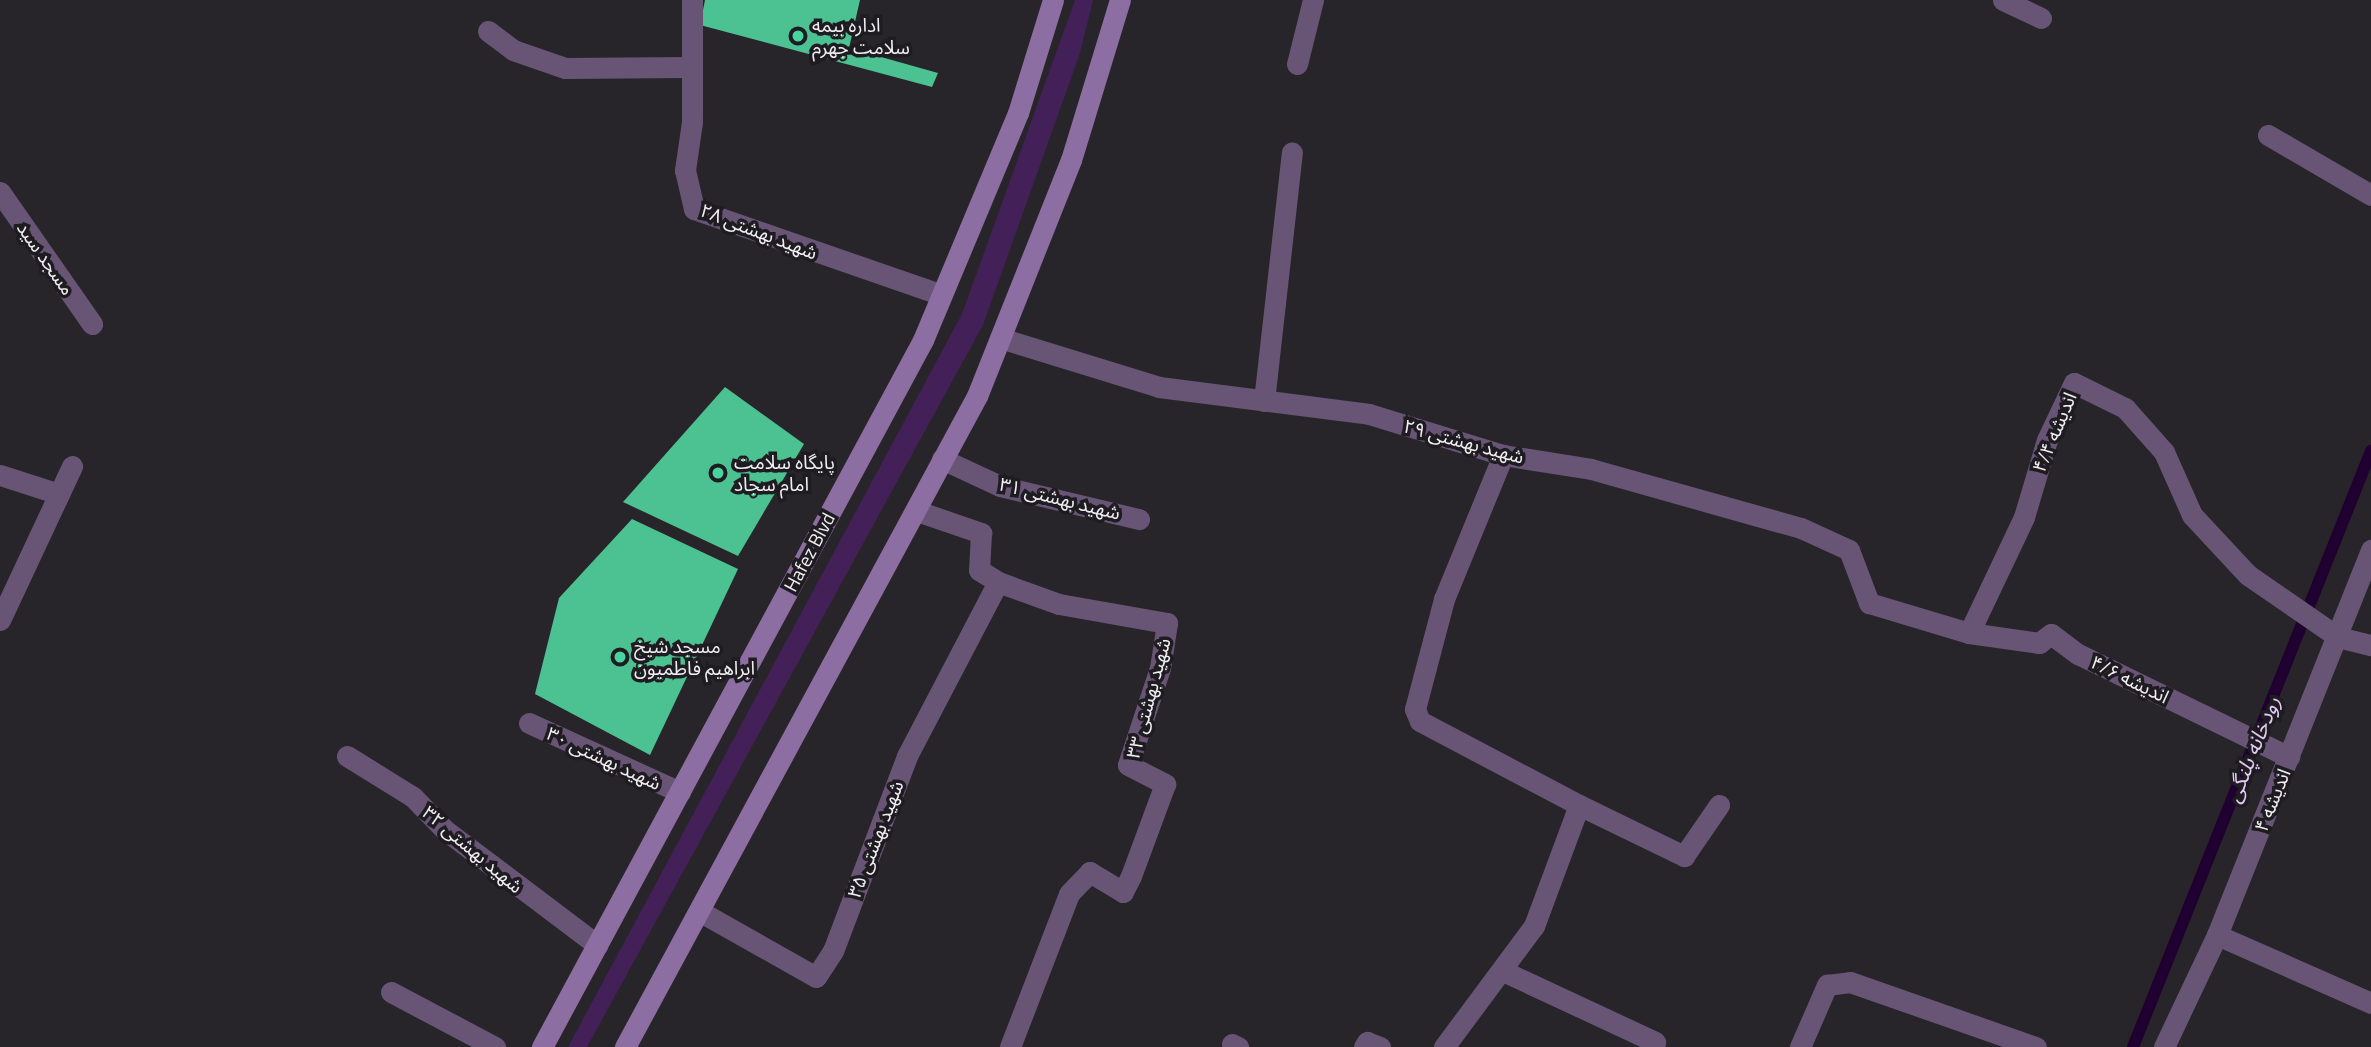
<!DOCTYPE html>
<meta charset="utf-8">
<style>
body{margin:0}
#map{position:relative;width:2371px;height:1047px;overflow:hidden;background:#28252a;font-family:"Titillium Web","Noto Sans Arabic",sans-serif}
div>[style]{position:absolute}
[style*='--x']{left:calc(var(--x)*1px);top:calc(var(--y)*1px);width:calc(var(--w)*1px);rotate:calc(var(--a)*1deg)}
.green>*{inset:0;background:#432058}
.stream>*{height:12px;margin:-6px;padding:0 6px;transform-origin:6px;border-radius:6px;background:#1f0031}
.building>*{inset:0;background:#4cc192}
.street>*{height:21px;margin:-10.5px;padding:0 10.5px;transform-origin:10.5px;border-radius:10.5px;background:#685576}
.secondary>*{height:21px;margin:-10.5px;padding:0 10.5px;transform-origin:10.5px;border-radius:10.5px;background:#8d6ea3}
.dots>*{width:19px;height:19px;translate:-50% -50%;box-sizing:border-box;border:4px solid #1e1c21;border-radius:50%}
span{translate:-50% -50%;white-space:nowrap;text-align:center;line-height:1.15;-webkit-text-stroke:7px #1e1c21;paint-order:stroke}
.poi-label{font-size:19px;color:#f0eef2}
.left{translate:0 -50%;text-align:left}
.street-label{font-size:19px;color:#f0eef2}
.water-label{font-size:21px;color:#e4cbf5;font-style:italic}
</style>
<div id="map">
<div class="green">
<div style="clip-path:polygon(1075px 0,1093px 0,1080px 53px,983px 325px,587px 1047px,568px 1047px,962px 314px)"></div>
</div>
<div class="stream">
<div style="--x:2133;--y:1047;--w:642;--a:-68.23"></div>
</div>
<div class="building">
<div style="clip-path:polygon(705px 0,860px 0,849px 48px,938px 73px,932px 87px,700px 25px)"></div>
<div style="clip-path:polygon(725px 387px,804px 444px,738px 556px,623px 502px)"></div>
<div style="clip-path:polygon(632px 519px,738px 569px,650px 755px,535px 694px,559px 598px)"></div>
</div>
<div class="street">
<div style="--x:692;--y:0;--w:122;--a:90"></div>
<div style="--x:692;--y:122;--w:49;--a:98.3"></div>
<div style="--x:685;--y:170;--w:40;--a:77"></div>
<div style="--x:694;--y:209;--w:262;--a:19.1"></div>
<div style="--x:2003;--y:0;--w:42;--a:25.3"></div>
<div style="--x:488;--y:31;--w:31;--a:37"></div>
<div style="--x:513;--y:50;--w:55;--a:19.1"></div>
<div style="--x:565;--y:68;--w:122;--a:-0.5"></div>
<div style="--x:1297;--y:64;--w:66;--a:-76"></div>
<div style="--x:2268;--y:135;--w:119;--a:30.2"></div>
<div style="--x:0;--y:192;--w:161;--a:55.1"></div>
<div style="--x:1000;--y:338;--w:166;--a:17.1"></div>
<div style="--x:1159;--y:387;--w:212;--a:7.3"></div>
<div style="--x:1369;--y:414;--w:140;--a:17"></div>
<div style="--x:1503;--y:455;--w:89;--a:9"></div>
<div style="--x:1591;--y:469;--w:218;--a:15.7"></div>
<div style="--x:1801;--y:528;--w:53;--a:24.6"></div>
<div style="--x:1849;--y:550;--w:57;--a:69.3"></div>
<div style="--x:1869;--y:603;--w:104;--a:16.7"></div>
<div style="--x:1969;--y:633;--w:71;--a:8.1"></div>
<div style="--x:2039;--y:643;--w:15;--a:-37"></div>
<div style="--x:2051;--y:634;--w:34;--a:37"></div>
<div style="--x:2078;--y:654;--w:235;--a:26"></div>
<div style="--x:1264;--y:401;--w:250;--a:-83.6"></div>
<div style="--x:942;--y:459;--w:64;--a:25"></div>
<div style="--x:1000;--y:486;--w:143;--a:13.4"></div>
<div style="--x:0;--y:475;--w:62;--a:17.9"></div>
<div style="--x:920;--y:512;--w:65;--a:19"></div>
<div style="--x:981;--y:533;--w:37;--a:93"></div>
<div style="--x:979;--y:570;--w:22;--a:32"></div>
<div style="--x:998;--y:582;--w:65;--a:19.8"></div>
<div style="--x:1059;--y:604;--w:110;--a:10"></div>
<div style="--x:1167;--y:623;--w:46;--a:98.8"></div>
<div style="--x:1160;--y:668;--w:102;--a:108.3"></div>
<div style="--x:1128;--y:765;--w:42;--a:27.2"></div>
<div style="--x:1165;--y:784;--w:98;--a:110.3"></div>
<div style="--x:1131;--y:876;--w:18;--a:117"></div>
<div style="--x:1123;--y:892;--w:39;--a:-149"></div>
<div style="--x:1090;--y:872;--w:30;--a:134"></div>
<div style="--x:1069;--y:894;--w:164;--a:111.1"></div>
<div style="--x:0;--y:620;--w:170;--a:-64.9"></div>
<div style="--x:1969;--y:633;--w:128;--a:-64.6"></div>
<div style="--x:2024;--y:517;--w:80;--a:-73.4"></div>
<div style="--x:2047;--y:440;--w:63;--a:-64.7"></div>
<div style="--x:2074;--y:383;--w:57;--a:26.1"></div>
<div style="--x:2125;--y:408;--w:59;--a:48.4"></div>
<div style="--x:2164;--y:452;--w:69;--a:66"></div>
<div style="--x:2192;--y:515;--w:82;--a:47"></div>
<div style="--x:2248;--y:575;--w:109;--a:34.6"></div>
<div style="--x:2338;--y:637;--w:34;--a:14"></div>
<div style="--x:529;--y:723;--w:166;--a:24.6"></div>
<div style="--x:347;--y:756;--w:78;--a:31.8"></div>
<div style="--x:413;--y:797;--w:46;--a:45.9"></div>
<div style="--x:445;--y:830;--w:191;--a:37.1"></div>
<div style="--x:1579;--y:805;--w:117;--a:25.9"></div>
<div style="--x:1684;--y:856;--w:62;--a:-55.5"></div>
<div style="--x:699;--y:911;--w:134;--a:29.4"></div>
<div style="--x:816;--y:977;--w:31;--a:-57"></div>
<div style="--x:833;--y:951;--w:209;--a:-69.2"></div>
<div style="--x:907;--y:756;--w:196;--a:-62.4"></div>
<div style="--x:2217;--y:935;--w:168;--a:23.8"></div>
<div style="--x:1503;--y:971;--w:168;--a:25"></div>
<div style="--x:391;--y:992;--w:118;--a:27.9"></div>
<div style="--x:1232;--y:1044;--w:7;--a:27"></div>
<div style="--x:1364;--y:1047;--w:6;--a:-59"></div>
<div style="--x:1367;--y:1042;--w:14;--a:21"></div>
<div style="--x:1444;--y:1047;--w:151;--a:-53.4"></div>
<div style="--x:1534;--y:926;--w:129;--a:-69.6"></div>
<div style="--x:1579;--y:805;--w:180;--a:-152.2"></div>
<div style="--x:1420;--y:721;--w:13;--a:-113"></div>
<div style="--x:1415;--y:709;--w:114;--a:-75.2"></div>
<div style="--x:1444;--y:599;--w:156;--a:-67.7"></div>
<div style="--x:1800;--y:1047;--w:68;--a:-66.5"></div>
<div style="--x:1827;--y:985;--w:23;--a:-7"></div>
<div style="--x:1850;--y:982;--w:197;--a:19.3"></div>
<div style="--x:2164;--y:1047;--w:124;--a:-64.7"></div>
<div style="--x:2217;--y:935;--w:415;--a:-68.2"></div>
</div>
<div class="secondary">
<div style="--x:542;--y:1047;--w:803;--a:-61.68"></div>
<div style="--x:923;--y:340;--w:246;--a:-67.3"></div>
<div style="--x:1018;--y:113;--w:118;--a:-72.8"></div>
<div style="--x:625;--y:1047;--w:740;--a:-61.6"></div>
<div style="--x:977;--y:396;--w:254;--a:-68.3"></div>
<div style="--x:1071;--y:160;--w:167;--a:-73"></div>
</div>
<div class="dots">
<div style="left:798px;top:36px;background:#47d49e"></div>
<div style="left:718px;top:473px;background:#47d49e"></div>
<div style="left:620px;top:657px;background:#47d49e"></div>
</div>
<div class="poi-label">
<span class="left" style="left:812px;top:36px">اداره بیمه<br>سلامت جهرم</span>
<span class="left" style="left:734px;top:473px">پایگاه سلامت<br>امام سجاد</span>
<span class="left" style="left:634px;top:657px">مسجد شیخ<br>ابراهیم فاطمیون</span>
</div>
<div class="street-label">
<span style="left:759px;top:231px;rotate:21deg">شهید بهشتی ۲۸</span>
<span style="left:46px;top:258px;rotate:55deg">مسجد سید</span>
<span style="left:2054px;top:432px;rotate:-67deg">اندیشه ۴/۴</span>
<span style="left:1464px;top:441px;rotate:15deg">شهید بهشتی ۲۹</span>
<span style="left:1060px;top:498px;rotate:14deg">شهید بهشتی ۳۱</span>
<span style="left:809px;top:552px;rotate:-62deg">Hafez Blvd</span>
<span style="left:2130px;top:679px;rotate:26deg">اندیشه ۴/۶</span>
<span style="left:1148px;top:698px;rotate:-75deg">شهید بهشتی ۳۳</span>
<span style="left:604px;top:758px;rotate:25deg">شهید بهشتی ۳۰</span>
<span style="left:2272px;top:800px;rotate:-68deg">اندیشه ۴</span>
<span style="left:875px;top:839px;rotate:-69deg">شهید بهشتی ۳۵</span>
<span style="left:473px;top:849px;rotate:40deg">شهید بهشتی ۳۲</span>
</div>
<div class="water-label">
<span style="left:2252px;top:749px;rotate:-68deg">رودخانه پلنگی</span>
</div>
</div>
